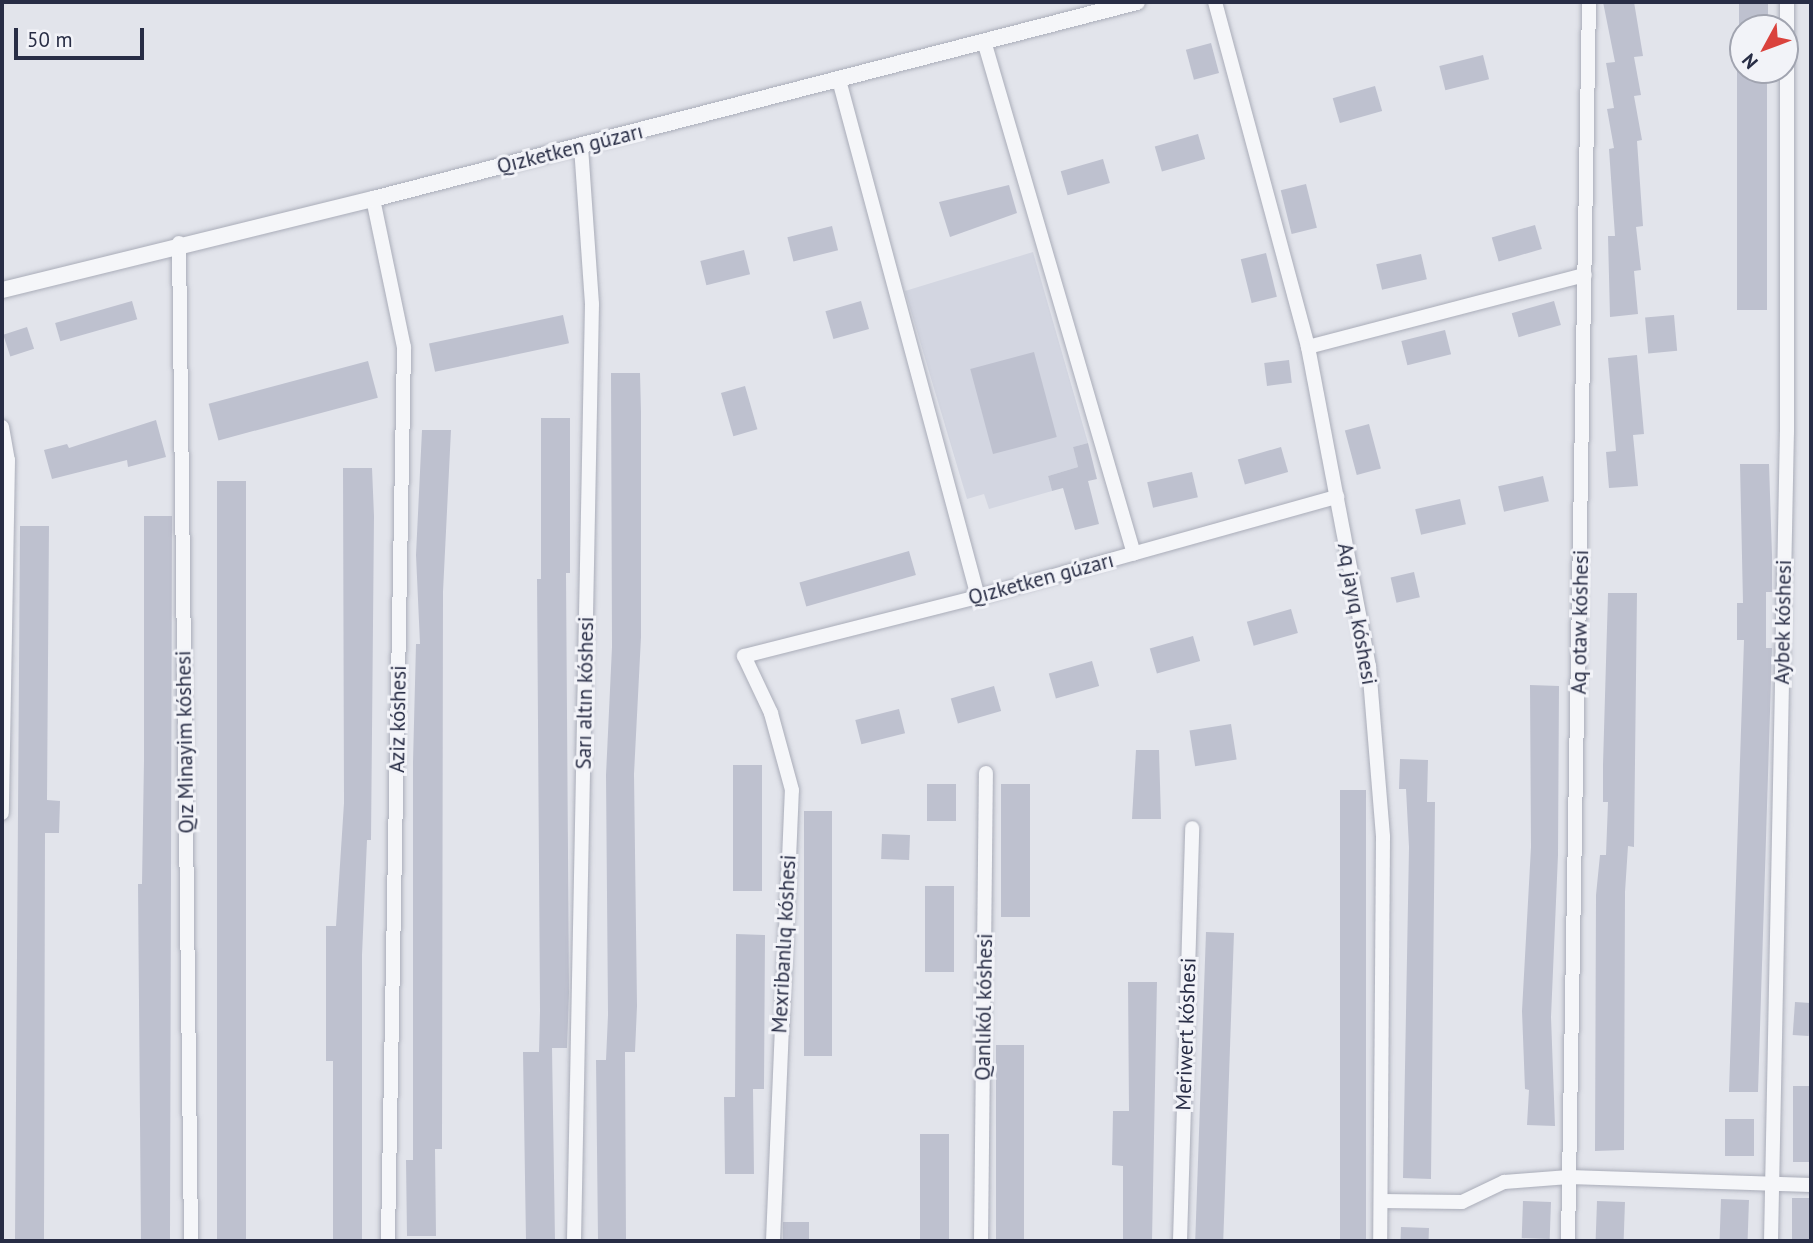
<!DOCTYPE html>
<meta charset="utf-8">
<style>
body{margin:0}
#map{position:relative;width:1813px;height:1243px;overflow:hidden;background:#e2e4eb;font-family:"PT Sans",sans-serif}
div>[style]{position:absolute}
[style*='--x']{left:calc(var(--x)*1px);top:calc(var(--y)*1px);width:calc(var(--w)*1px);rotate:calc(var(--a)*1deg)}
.built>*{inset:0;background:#d3d6e1}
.building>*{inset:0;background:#bec1cf;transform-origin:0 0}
.roads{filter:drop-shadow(0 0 2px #aaadb9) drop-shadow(0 0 2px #aaadb9)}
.minor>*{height:14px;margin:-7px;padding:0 7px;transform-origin:7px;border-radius:7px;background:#f5f6f9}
.tertiary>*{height:16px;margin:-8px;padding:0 8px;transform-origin:8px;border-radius:8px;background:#f5f6f9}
span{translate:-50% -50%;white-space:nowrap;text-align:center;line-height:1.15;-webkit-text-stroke:6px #f2f3f8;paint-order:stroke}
.street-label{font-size:21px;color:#282d45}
.frame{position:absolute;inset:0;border:4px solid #282d45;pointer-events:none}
.north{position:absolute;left:1729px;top:14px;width:70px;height:70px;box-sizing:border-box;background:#f2f3f8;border:2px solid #a1a4b0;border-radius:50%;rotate:229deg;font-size:19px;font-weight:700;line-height:28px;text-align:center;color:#282d45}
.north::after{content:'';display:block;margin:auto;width:24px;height:32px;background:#da423d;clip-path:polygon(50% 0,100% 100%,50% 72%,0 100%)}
.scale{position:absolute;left:14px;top:28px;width:130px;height:32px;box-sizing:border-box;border:4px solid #282d45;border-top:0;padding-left:9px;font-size:21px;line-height:24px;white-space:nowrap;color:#282d45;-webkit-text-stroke:5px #f2f3f8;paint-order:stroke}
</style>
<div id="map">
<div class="built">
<div style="clip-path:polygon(1033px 252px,1088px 443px,1073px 447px,1078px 467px,1048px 476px,1052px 491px,989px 509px,984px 494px,967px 499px,905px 291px)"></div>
</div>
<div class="building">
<div style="clip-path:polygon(1603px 2px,1634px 2px,1643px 56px,1634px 57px,1641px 95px,1634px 96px,1642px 140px,1637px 141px,1643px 226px,1636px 227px,1641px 270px,1634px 271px,1638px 314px,1610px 317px,1608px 236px,1615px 236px,1609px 149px,1614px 148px,1607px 109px,1614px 108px,1606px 63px,1615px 62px)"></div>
<div style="left:1739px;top:2px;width:29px;height:26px"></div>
<div style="left:1211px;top:43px;width:31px;height:26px;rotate:75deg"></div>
<div style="left:1483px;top:55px;width:25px;height:45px;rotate:76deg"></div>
<div style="left:1737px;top:70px;width:30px;height:240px"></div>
<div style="left:1375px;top:86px;width:26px;height:44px;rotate:74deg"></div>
<div style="left:1198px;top:134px;width:26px;height:45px;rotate:74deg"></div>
<div style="left:1103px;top:159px;width:25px;height:44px;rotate:74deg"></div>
<div style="left:1306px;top:184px;width:45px;height:26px;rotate:76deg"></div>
<div style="clip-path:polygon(1009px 185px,1017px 213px,950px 237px,939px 202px)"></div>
<div style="left:1535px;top:225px;width:25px;height:45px;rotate:74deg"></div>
<div style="left:832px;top:226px;width:25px;height:46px;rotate:76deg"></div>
<div style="left:744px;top:250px;width:25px;height:45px;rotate:76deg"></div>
<div style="left:1266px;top:253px;width:45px;height:26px;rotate:76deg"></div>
<div style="left:1421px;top:254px;width:26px;height:46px;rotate:77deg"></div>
<div style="left:132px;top:301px;width:19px;height:80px;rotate:74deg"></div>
<div style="left:861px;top:301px;width:29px;height:37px;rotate:74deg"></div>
<div style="left:1554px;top:301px;width:25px;height:44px;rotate:74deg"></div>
<div style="left:563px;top:315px;width:29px;height:137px;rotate:78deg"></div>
<div style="left:1674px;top:315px;width:36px;height:29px;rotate:85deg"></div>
<div style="left:27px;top:327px;width:23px;height:25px;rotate:72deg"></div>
<div style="left:1445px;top:330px;width:25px;height:45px;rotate:76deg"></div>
<div style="left:1034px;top:352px;width:88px;height:66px;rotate:75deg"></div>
<div style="clip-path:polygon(1637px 355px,1644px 434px,1633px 435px,1638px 486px,1609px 488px,1606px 452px,1616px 451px,1608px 358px)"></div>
<div style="left:1289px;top:360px;width:23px;height:25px;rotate:83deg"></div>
<div style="left:368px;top:361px;width:38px;height:165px;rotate:75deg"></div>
<div style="clip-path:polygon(611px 373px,640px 373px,641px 412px,641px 637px,634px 774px,637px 1006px,635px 1052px,625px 1052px,626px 1241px,598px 1241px,596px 1060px,606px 1060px,608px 1015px,606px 775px,612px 647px)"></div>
<div style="left:745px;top:386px;width:45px;height:25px;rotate:74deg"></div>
<div style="clip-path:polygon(541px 418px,570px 418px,570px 573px,566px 573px,569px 993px,567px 1048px,552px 1048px,555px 1241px,526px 1241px,523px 1052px,539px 1052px,540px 1011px,537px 579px,541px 579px)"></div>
<div style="clip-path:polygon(156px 420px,166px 457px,128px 467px,127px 460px,52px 479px,44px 450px,67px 444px,69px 448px)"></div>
<div style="left:1369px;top:424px;width:46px;height:25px;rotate:75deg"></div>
<div style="clip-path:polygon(422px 430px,451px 430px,443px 592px,442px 1149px,435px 1149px,436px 1236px,407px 1236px,406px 1160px,413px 1160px,413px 762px,416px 644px,420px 644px,416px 555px)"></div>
<div style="clip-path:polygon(1088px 443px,1097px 479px,1088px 481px,1099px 524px,1075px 530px,1063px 488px,1052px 491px,1048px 476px,1078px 467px,1073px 447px)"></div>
<div style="left:1281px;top:447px;width:26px;height:45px;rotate:74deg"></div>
<div style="clip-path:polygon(1740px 464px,1769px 464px,1772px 555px,1772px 592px,1766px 592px,1766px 648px,1772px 648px,1758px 1092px,1729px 1092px,1744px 640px,1737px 640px,1737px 603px,1743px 603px)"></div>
<div style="clip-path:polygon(343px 468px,372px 468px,374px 516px,371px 840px,367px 840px,362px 955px,362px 1241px,333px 1241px,333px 1061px,326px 1061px,326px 926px,336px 926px,344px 803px)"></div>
<div style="left:1192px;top:472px;width:26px;height:46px;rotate:77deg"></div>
<div style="left:1543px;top:476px;width:26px;height:46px;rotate:77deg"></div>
<div style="left:217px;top:481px;width:29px;height:760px"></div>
<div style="left:1460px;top:499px;width:26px;height:46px;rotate:77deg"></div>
<div style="clip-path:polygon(144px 516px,172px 516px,170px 1241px,141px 1241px,138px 884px,142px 884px,144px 760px)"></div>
<div style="clip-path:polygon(20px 526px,49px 526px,47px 800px,60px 801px,59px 833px,45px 833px,44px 1241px,15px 1241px)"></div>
<div style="left:909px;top:551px;width:25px;height:114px;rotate:74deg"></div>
<div style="left:1414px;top:572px;width:26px;height:24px;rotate:77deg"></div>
<div style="clip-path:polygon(1608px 593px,1637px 593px,1634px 847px,1628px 846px,1625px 892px,1624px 1150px,1595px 1151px,1596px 895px,1600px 855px,1606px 855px,1608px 802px,1603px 802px,1603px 765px)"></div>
<div style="left:1291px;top:609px;width:25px;height:46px;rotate:74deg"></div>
<div style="left:1193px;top:636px;width:26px;height:45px;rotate:74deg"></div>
<div style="left:1092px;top:661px;width:26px;height:45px;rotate:74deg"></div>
<div style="clip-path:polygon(1530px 685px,1559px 686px,1558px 855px,1551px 1017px,1555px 1126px,1527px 1125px,1529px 1090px,1525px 1089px,1522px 1011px,1531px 847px)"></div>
<div style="left:994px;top:686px;width:26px;height:45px;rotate:74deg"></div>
<div style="left:899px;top:709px;width:25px;height:45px;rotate:76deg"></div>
<div style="left:1231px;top:724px;width:36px;height:42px;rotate:81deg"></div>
<div style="clip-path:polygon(1136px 750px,1159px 750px,1161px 819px,1132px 819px)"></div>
<div style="clip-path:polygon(1400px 759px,1428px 760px,1427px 802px,1435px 802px,1431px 1179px,1403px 1178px,1409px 847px,1406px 789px,1399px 789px)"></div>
<div style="left:733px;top:765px;width:29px;height:126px"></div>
<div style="left:927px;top:784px;width:29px;height:37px"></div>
<div style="left:1001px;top:784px;width:29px;height:133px"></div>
<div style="left:1340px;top:790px;width:26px;height:451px"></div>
<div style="left:804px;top:811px;width:28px;height:245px"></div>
<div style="left:882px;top:834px;width:28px;height:25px;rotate:2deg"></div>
<div style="left:925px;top:886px;width:29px;height:86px"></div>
<div style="left:1206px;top:932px;width:28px;height:309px;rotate:2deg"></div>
<div style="clip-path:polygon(736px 934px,765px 935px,764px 1089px,753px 1089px,754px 1174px,725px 1174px,724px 1097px,735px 1097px)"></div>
<div style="clip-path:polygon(1128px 982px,1157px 982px,1152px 1241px,1123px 1241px,1123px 1166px,1112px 1165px,1113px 1111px,1129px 1111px)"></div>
<div style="left:1795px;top:1002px;width:16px;height:33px;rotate:4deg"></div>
<div style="left:996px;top:1045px;width:28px;height:196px"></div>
<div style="left:1793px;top:1086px;width:18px;height:76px"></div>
<div style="left:1725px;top:1119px;width:29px;height:37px"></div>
<div style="left:920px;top:1134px;width:29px;height:107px"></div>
<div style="left:1792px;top:1198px;width:19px;height:43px"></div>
<div style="left:1721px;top:1199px;width:28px;height:42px;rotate:2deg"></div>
<div style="left:1523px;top:1201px;width:28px;height:37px;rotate:2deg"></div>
<div style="left:1597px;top:1201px;width:28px;height:40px;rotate:2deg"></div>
<div style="left:783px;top:1222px;width:26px;height:19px"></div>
<div style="left:1401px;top:1227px;width:28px;height:14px;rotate:2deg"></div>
</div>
<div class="roads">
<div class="minor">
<div style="--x:1215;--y:2;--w:357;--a:74.9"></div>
<div style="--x:1308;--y:347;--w:325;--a:79.2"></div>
<div style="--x:1369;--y:666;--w:172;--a:85.3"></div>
<div style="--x:1383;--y:837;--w:404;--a:90.4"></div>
<div style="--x:984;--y:41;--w:534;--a:73.7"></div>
<div style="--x:839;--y:80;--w:535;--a:74.95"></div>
<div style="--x:373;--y:199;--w:151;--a:78.2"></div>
<div style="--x:404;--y:347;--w:894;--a:91.03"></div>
<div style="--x:179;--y:243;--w:998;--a:89.31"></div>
<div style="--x:1308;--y:347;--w:286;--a:-14.6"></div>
<div style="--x:2;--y:427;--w:34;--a:80"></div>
<div style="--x:8;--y:460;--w:353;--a:91"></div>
<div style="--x:1381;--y:1201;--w:81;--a:0.7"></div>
<div style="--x:1462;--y:1202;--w:47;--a:-25.5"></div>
<div style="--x:1504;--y:1182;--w:65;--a:-4.4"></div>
<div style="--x:1569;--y:1177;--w:242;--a:1.9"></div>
<div style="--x:574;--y:1241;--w:937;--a:-88.9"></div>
<div style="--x:592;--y:304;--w:158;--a:-94"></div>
<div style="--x:773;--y:1241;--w:451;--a:-87.6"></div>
<div style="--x:792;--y:790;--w:80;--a:-105.3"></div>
<div style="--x:771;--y:713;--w:63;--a:-115.3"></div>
<div style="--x:744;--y:656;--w:241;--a:-14.2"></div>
<div style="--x:978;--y:597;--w:373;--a:-15.6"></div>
<div style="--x:981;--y:1241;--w:468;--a:-89.4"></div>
<div style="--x:1180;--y:1241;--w:413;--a:-88.3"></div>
<div style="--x:1568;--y:1241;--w:1239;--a:-89.03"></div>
<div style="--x:1771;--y:1241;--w:809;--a:-88.87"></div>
<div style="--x:1787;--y:432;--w:430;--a:-90"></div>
</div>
<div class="tertiary">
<div style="--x:2;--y:290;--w:382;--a:-13.8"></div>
<div style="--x:373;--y:199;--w:789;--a:-14.46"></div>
</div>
</div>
<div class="street-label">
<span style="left:570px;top:149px;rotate:-14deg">Qızketken gúzarı</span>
<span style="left:1041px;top:579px;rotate:-15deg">Qızketken gúzarı</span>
<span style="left:1357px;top:614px;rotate:80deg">Aq jayıq kóshesi</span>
<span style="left:1580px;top:622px;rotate:-89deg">Aq otaw kóshesi</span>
<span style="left:1783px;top:622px;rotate:-89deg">Aybek kóshesi</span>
<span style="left:585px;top:693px;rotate:-89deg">Sarı altın kóshesi</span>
<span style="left:398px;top:719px;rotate:-89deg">Aziz kóshesi</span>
<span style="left:185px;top:742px;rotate:-91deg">Qız Minayim kóshesi</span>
<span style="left:784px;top:944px;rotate:-87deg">Mexribanlıq kóshesi</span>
<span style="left:984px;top:1007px;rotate:-89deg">Qanlıkól kóshesi</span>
<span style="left:1186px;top:1034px;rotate:-88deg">Meriwert kóshesi</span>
</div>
<div class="frame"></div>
<div class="north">N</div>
<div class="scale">50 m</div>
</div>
